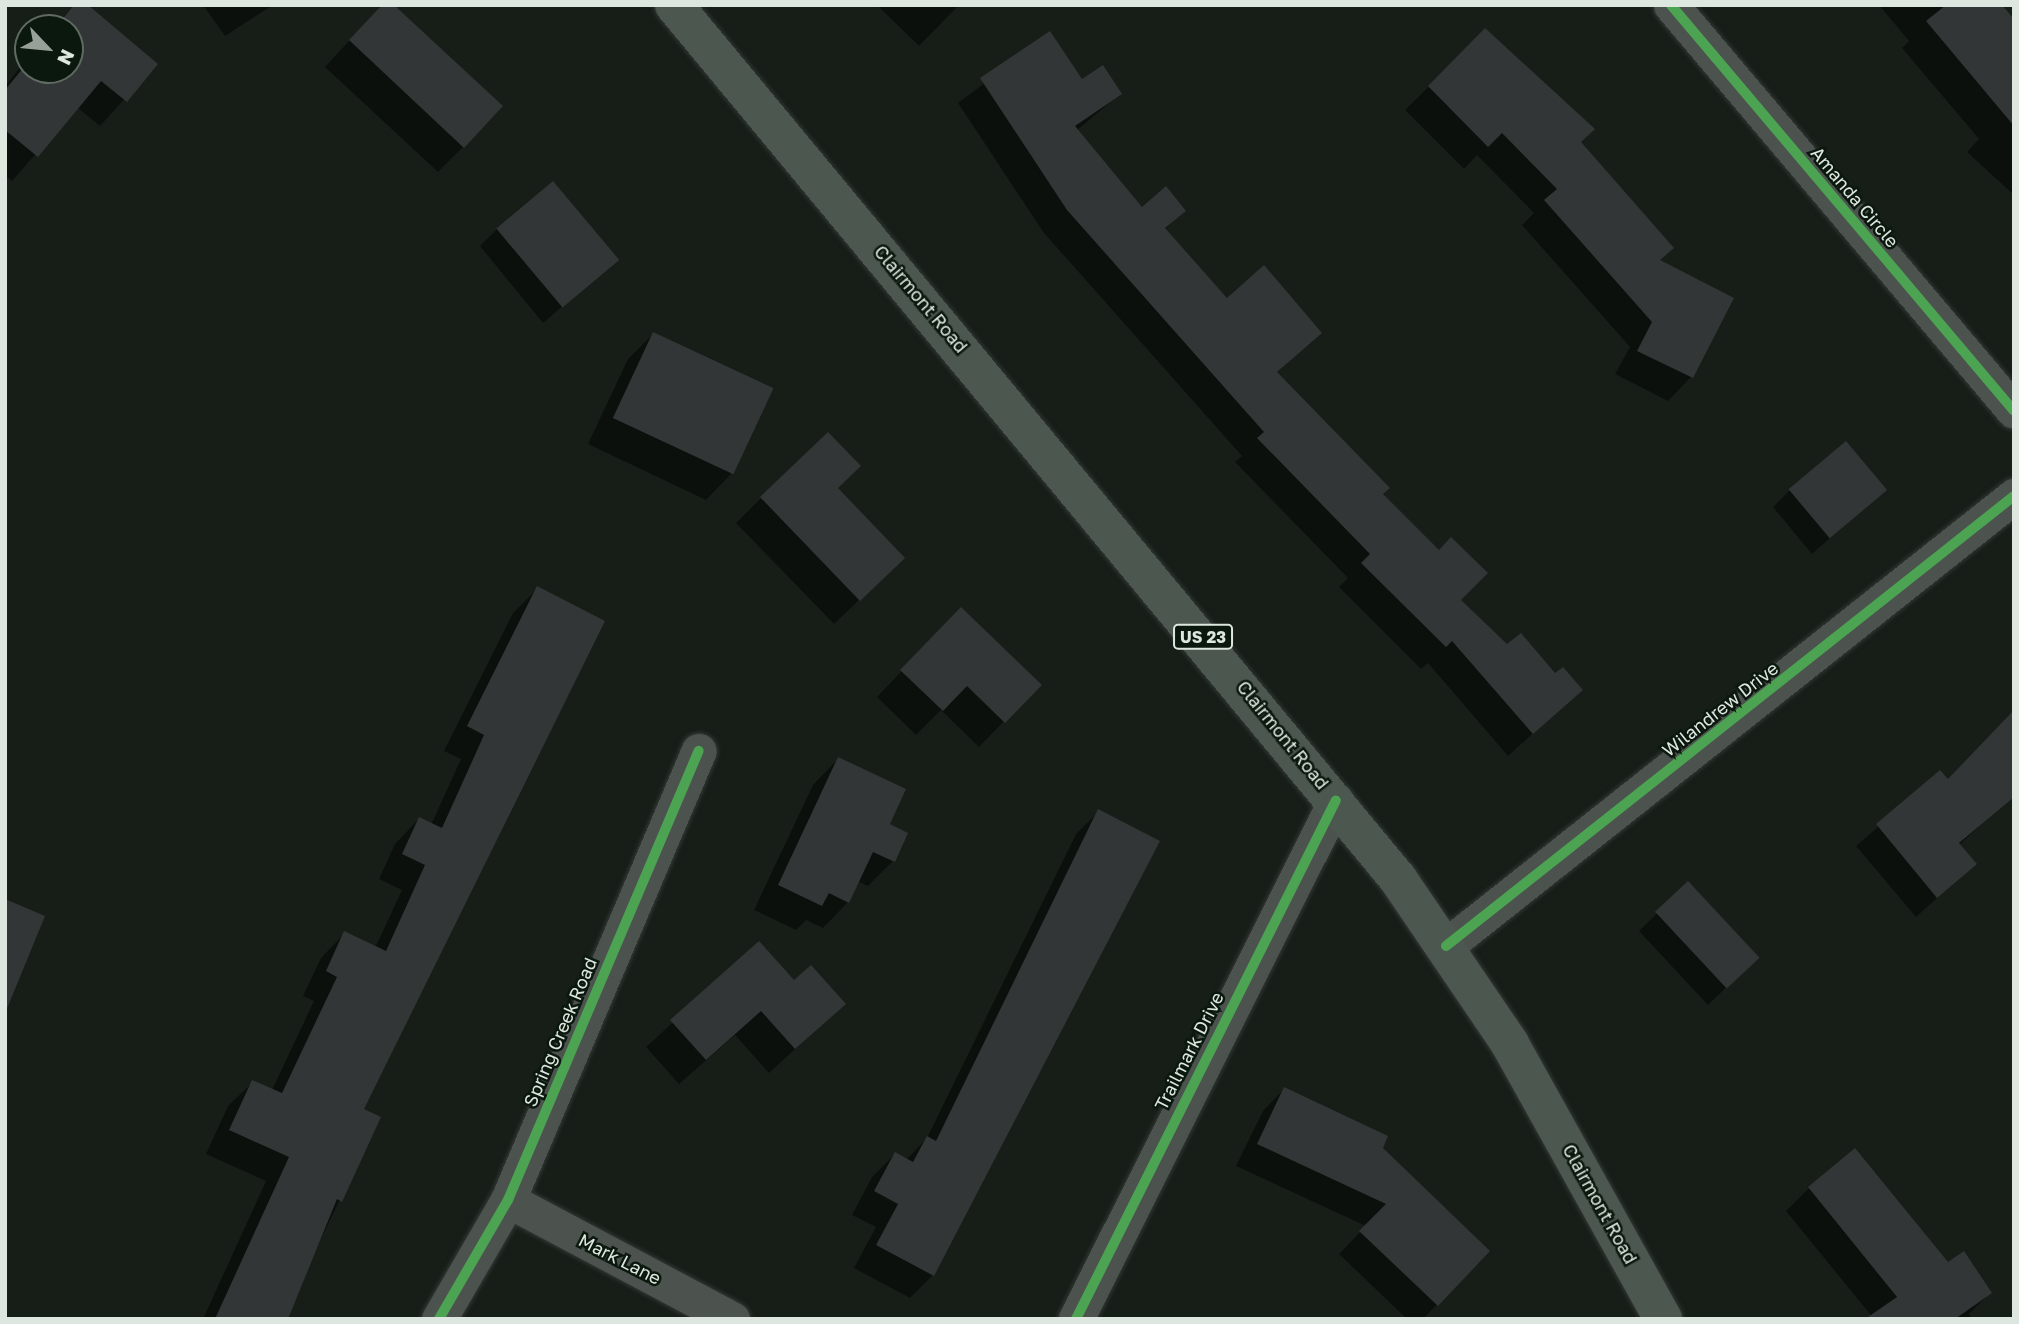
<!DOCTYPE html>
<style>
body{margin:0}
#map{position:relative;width:2019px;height:1324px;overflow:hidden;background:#171e18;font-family:"Golos Text",sans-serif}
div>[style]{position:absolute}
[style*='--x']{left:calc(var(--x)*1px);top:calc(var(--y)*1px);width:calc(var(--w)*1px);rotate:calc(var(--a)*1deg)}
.shadow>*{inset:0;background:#0007}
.building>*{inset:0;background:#323636;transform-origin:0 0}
.roads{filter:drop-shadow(0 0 2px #333834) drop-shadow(0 0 2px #333834)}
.street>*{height:35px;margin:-17.5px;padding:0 17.5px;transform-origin:17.5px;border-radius:17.5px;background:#4c524e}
.primary>*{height:38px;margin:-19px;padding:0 19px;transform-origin:19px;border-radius:19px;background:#4c584f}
.cycleway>*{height:10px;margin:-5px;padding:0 5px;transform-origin:5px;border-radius:5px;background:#4ca352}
span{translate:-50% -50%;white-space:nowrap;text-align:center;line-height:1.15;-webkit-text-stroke:5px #0b180e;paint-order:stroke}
.shield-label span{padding:2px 5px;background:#0b180e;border:2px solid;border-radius:5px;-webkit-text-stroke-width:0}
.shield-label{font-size:16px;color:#dee7df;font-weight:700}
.street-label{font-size:18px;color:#dee7df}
.frame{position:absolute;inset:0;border:7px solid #dee7df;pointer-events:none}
.north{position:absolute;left:14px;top:14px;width:70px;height:70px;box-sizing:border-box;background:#0b180e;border:2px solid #5f6b62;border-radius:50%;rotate:116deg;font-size:19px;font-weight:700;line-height:28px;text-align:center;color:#dee7df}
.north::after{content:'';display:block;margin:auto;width:24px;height:32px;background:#98a199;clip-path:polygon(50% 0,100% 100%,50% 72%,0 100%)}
</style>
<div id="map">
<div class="shadow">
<div style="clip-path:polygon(75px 5px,156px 64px,100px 126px,77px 107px,12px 181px,5px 175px,5px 86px,28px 58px,28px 70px,70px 70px,70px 28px,52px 28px)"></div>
<div style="clip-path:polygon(203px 5px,273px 5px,225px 36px)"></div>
<div style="clip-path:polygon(877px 5px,959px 5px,919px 46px)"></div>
<div style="clip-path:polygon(1879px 5px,2000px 5px,2014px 82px,2014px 195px,1967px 152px,1979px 139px,1902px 48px,1909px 41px)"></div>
<div style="clip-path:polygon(362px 27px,463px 147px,438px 172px,325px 67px)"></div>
<div style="clip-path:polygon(1486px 30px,1578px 142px,1658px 261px,1732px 299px,1691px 377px,1668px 401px,1615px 374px,1630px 347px,1522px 225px,1534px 213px,1477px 155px,1464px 169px,1405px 110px)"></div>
<div style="clip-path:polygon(1050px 34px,1081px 81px,1120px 94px,1076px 131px,1141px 210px,1184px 211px,1164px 230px,1226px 301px,1320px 333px,1276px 373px,1381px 494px,1459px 600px,1507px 647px,1581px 690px,1508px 756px,1428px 663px,1421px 669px,1339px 587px,1348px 578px,1235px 462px,1242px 456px,1044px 233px,958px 103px)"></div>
<div style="clip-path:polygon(497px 229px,616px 260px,543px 323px,480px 246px)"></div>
<div style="clip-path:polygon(653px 334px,731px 474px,706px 500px,588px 444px,628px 359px)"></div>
<div style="clip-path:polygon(836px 489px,877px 583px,834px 624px,736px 523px,761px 498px)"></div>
<div style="clip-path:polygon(1790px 490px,1884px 490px,1812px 554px,1773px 507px)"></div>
<div style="clip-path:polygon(537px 589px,362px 1110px,379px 1117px,283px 1319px,203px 1319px,266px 1181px,206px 1154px,228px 1106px,253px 1082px,272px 1090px,314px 1001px,303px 996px,321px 958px,345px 933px,375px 948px,402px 890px,379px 879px,395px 844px,419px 819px,431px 825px,461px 759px,444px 751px,513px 613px)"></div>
<div style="clip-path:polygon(936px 635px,1039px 685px,979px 747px,941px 710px,916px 735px,877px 697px)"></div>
<div style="clip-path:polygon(838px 759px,888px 825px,893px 861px,868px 886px,857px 881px,848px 902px,823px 928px,806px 920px,796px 930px,754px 910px,813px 785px)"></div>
<div style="clip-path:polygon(1940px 773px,1947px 781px,2014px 794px,1959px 845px,1975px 864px,1916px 917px,1856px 846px)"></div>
<div style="clip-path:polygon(1099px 811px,933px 1275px,910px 1298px,854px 1268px,876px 1227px,852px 1215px,872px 1177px,895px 1154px,906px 1160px,927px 1138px,1076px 834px)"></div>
<div style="clip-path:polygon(1688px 883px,1740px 974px,1708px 1005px,1639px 931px)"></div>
<div style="clip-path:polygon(759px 944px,793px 983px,844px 1004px,769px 1073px,735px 1035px,679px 1084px,646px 1047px)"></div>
<div style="clip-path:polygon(1284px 1089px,1381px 1148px,1488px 1251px,1423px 1319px,1407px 1319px,1339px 1254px,1366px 1226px,1236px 1166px,1263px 1111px)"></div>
<div style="clip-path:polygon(1809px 1188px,1948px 1265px,1990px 1293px,1969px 1314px,1972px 1319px,1874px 1319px,1786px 1211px)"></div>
</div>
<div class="building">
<div style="clip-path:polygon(74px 5px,88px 5px,158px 64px,127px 102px,101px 81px,38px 157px,5px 130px,5px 90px,28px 62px,28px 70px,70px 70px,70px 28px,55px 28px)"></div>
<div style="clip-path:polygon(382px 5px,394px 5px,503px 106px,464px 148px,349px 40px)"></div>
<div style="clip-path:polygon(1946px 5px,2002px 5px,2014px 19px,2014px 126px,1926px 21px)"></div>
<div style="clip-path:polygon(1485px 28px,1595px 129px,1581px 142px,1674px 248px,1660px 260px,1734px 298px,1693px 378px,1637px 351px,1652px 322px,1544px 200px,1557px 189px,1502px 133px,1488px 147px,1428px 86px)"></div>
<div style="clip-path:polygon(1050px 31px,1082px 79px,1103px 65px,1122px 94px,1075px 126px,1142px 207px,1166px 186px,1186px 211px,1165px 228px,1227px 298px,1264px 265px,1322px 333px,1277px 372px,1390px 488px,1383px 494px,1439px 550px,1451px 537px,1488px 573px,1461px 600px,1507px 644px,1521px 633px,1555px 673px,1563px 667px,1583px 690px,1533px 734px,1452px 641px,1446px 647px,1361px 563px,1370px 554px,1257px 438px,1264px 432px,1067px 210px,980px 78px)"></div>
<div style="left:553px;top:181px;width:103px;height:74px;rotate:50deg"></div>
<div style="left:653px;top:332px;width:133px;height:95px;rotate:25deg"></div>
<div style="clip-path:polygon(828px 432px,861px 466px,838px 488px,905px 558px,860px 601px,760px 497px)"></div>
<div style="left:1846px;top:441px;width:64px;height:75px;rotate:50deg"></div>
<div style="clip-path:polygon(537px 586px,605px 621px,364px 1109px,381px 1117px,342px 1202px,337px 1199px,288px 1319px,215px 1319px,289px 1157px,229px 1130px,252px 1080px,282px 1093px,337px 977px,326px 971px,344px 931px,386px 951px,425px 865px,402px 854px,419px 817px,442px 828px,484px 735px,467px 726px)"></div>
<div style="clip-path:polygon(961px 607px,1042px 685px,1005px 723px,967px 686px,943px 711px,900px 670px)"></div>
<div style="clip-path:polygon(2014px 710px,2014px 797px,1959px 843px,1977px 864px,1937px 898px,1876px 824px,1940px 770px,1948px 779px)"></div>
<div style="clip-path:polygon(838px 757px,906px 789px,890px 824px,908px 833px,895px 862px,873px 852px,849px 903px,829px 893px,822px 906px,778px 885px)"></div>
<div style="clip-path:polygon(1098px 809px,1160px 841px,934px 1276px,876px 1245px,898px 1204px,874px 1191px,895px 1152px,913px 1162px,927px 1136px,936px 1141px)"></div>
<div style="left:1688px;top:881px;width:105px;height:45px;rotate:47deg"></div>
<div style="clip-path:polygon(5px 899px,45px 916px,6px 1011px,5px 1010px)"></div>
<div style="clip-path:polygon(759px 941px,794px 980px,811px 965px,846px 1004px,795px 1049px,761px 1011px,706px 1060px,670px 1020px)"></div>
<div style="clip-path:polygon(1284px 1087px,1388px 1136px,1383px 1148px,1490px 1251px,1438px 1306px,1359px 1231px,1386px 1204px,1257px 1144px)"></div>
<div style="clip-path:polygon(1855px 1148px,1948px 1262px,1964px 1251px,1992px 1293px,1955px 1319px,1865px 1319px,1897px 1297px,1808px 1187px)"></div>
</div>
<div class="roads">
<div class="street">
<div style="--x:1671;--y:5;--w:531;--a:49.81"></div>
<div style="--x:1446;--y:946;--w:725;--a:-38.39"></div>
<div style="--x:508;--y:1200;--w:254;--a:28"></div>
<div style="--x:439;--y:1319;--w:138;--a:-59.9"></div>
<div style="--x:508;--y:1200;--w:488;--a:-67"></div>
<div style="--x:1076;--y:1319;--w:580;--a:-63.39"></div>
</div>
<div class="primary">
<div style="--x:674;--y:5;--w:1135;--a:50.36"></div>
<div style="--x:1398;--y:879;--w:199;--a:55.8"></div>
<div style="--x:1510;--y:1044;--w:315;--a:60.9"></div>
</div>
</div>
<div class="cycleway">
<div style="--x:1671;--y:5;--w:531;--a:49.81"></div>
<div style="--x:1446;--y:946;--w:725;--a:-38.39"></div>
<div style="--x:439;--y:1319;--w:138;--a:-59.9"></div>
<div style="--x:508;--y:1200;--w:488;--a:-67"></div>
<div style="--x:1076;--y:1319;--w:580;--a:-63.39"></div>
</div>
<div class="shield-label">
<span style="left:1203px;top:637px">US 23</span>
</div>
<div class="street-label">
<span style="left:1855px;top:197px;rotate:50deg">Amanda Circle</span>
<span style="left:921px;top:299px;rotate:50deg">Clairmont Road</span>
<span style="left:1720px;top:709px;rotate:-38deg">Wilandrew Drive</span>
<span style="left:1283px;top:735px;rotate:51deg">Clairmont Road</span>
<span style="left:560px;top:1032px;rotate:-67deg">Spring Creek Road</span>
<span style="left:1189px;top:1051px;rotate:-63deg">Trailmark Drive</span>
<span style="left:1600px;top:1204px;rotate:61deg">Clairmont Road</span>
<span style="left:620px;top:1259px;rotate:27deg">Mark Lane</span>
</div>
<div class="frame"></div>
<div class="north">N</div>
</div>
